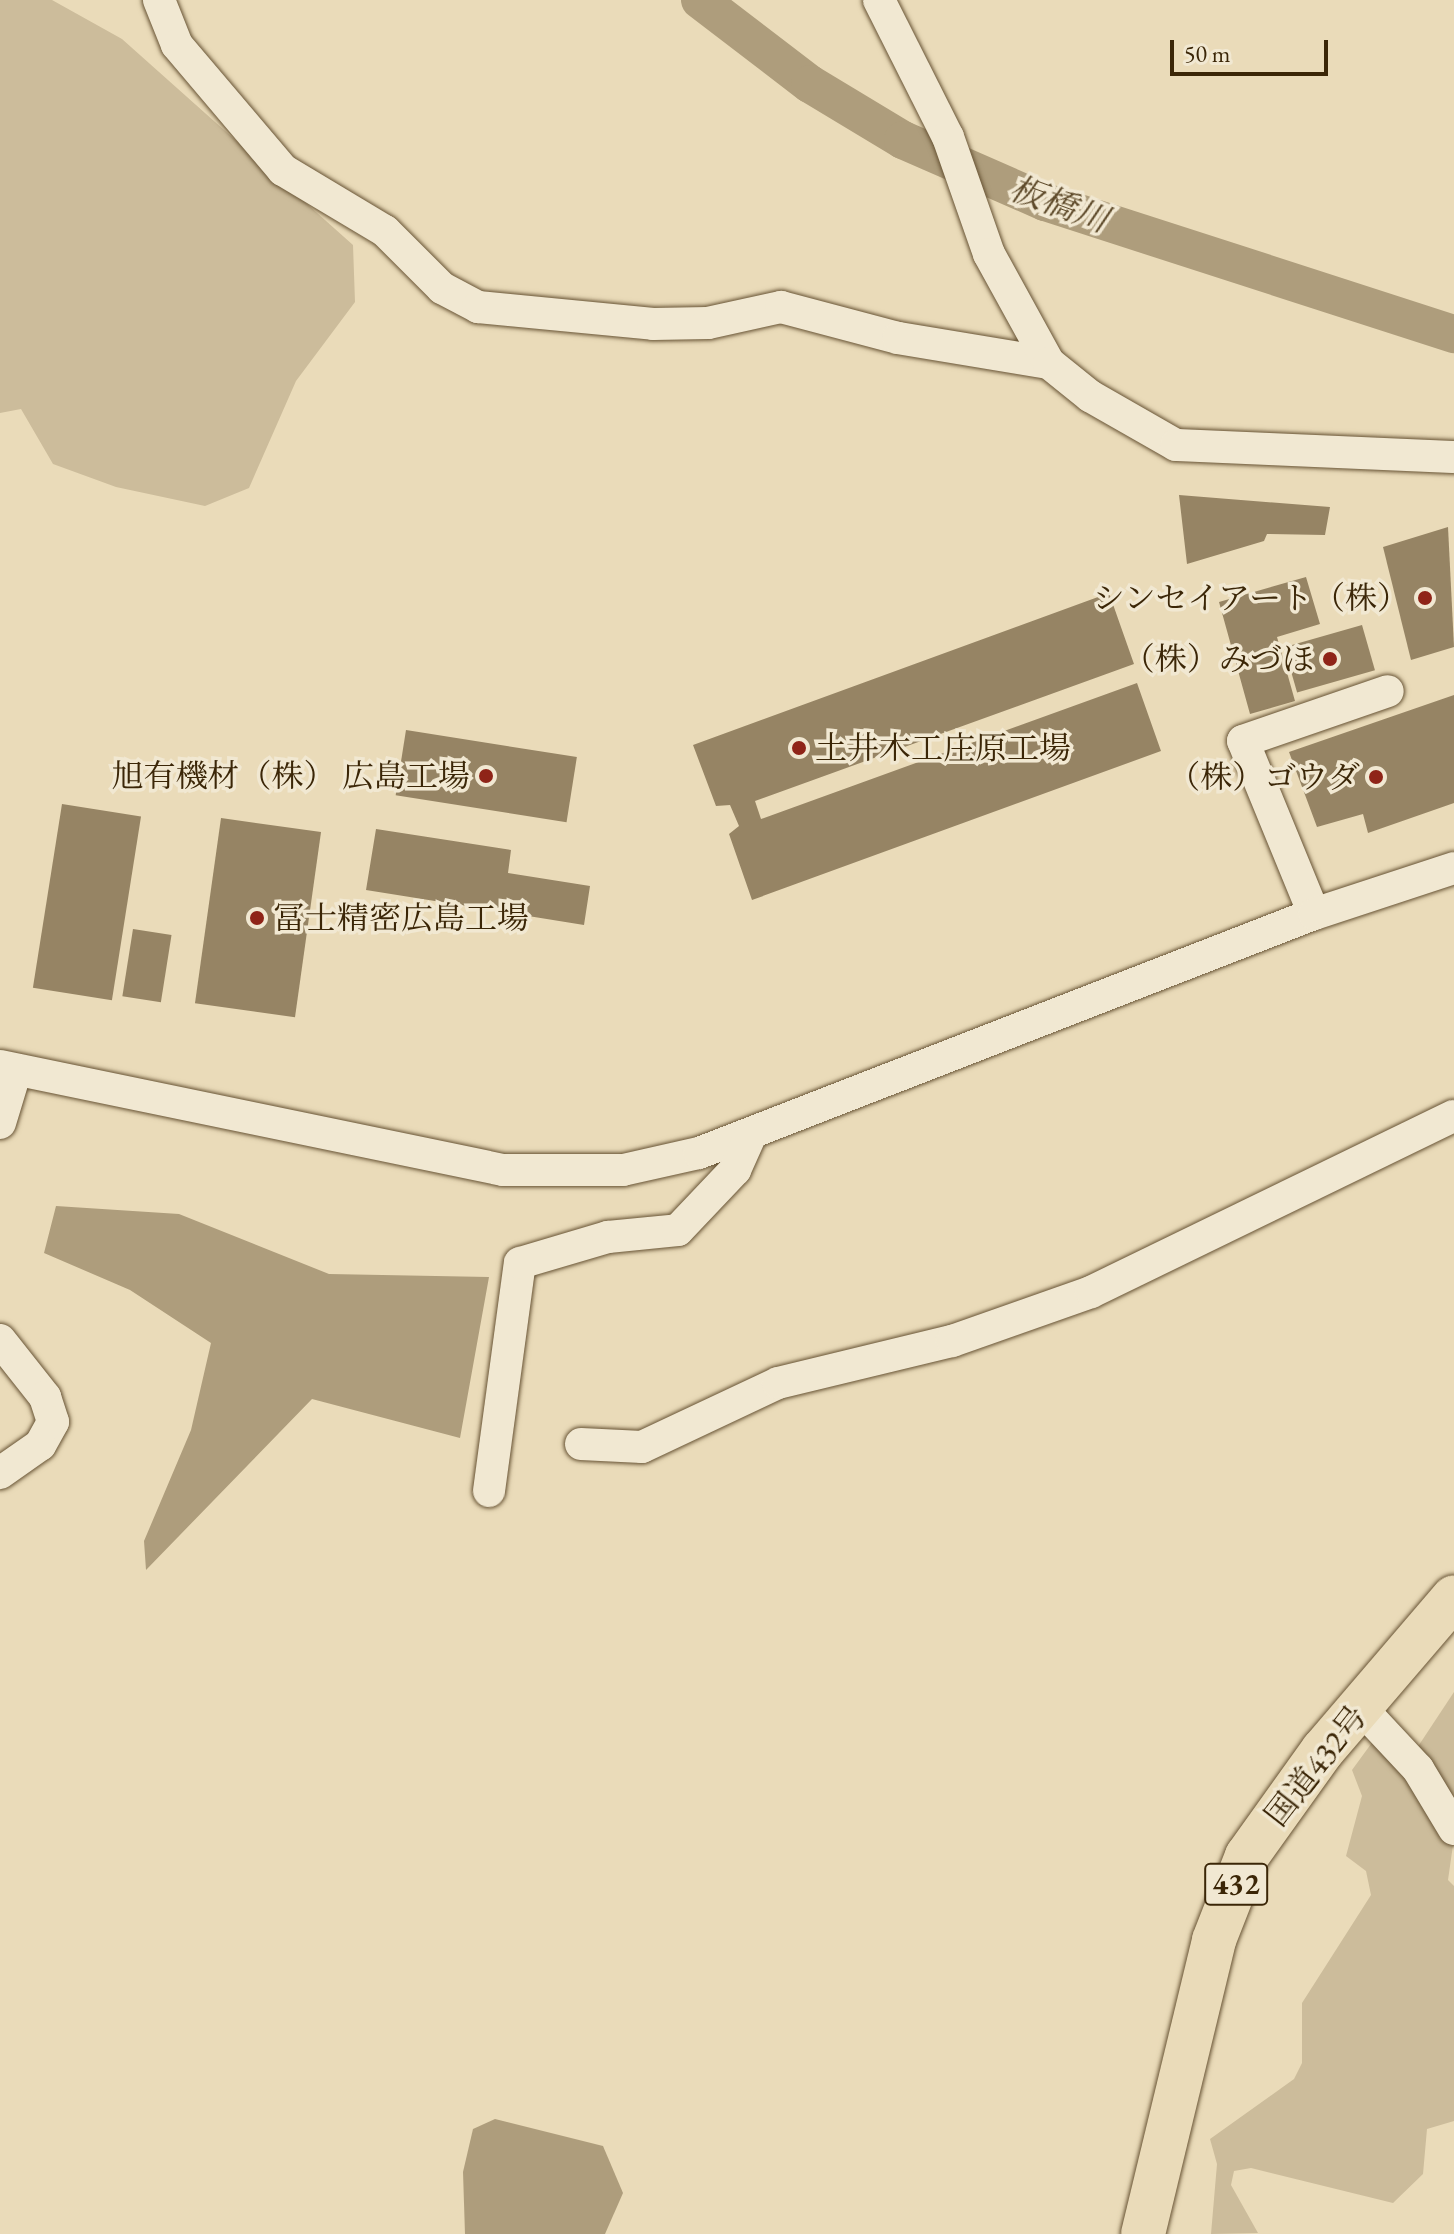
<!DOCTYPE html>
<meta charset="utf-8">
<style>
body{margin:0}
#map{position:relative;width:1454px;height:2234px;overflow:hidden;background:#eadbb9;font-family:"EB Garamond","Noto Serif JP",serif}
div>[style]{position:absolute}
[style*='--x']{left:calc(var(--x)*1px);top:calc(var(--y)*1px);width:calc(var(--w)*1px);rotate:calc(var(--a)*1deg)}
.green>*{inset:0;background:#ccbc9b}
.water>*{inset:0;background:#ae9d7c}
.river>*{height:38px;margin:-19px;padding:0 19px;transform-origin:19px;border-radius:19px;background:#ae9d7c}
.building>*{inset:0;background:#968464;transform-origin:0 0}
.roads{filter:drop-shadow(0 0 2px #675334) drop-shadow(0 0 2px #675334)}
.minor>*{height:32px;margin:-16px;padding:0 16px;transform-origin:16px;border-radius:16px;background:#f1e8d2}
.highway>*{height:44px;margin:-22px;padding:0 22px;transform-origin:22px;border-radius:22px;background:#eadbb9}
.dots>*{width:22px;height:22px;translate:-50% -50%;box-sizing:border-box;border:4px solid #f1e8d2;border-radius:50%}
span{translate:-50% -50%;white-space:nowrap;text-align:center;line-height:1.15;-webkit-text-stroke:7px #f1e8d2;paint-order:stroke}
.shield-label span{padding:2px 6px;background:#f1e8d2;border:2px solid;border-radius:6px;-webkit-text-stroke-width:0}
.shield-label{font-size:30px;color:#3b2607;font-weight:700}
.poi-label{font-size:32px;color:#3b2607}
.right{translate:-100% -50%;text-align:right}
.left{translate:0 -50%;text-align:left}
.street-label{font-size:32px;color:#3b2607}
.water-label{font-size:34px;color:#5e4a2a;font-style:italic}
.scale{position:absolute;left:1170px;top:40px;width:158px;height:36px;box-sizing:border-box;border:4px solid #3b2607;border-top:0;padding-left:10px;font-size:24px;line-height:28px;white-space:nowrap;color:#3b2607;-webkit-text-stroke:6px #f1e8d2;paint-order:stroke}
</style>
<div id="map">
<div class="green">
<div style="clip-path:polygon(0 0,52px 0,122px 39px,353px 245px,355px 302px,296px 381px,249px 488px,205px 506px,116px 487px,53px 464px,21px 409px,0 413px)"></div>
<div style="clip-path:polygon(1454px 1692px,1454px 1808px,1417px 1748px)"></div>
<div style="clip-path:polygon(1379px 1733px,1454px 1838px,1448px 1880px,1454px 1886px,1454px 2121px,1427px 2129px,1423px 2174px,1393px 2203px,1251px 2168px,1234px 2171px,1231px 2185px,1258px 2233px,1211px 2234px,1217px 2164px,1210px 2139px,1294px 2079px,1302px 2063px,1302px 2003px,1371px 1895px,1366px 1871px,1346px 1856px,1362px 1796px,1352px 1770px)"></div>
</div>
<div class="water">
<div style="clip-path:polygon(56px 1206px,179px 1214px,329px 1274px,489px 1277px,460px 1438px,312px 1399px,146px 1570px,144px 1541px,191px 1430px,211px 1343px,130px 1290px,44px 1253px)"></div>
<div style="clip-path:polygon(495px 2119px,603px 2146px,623px 2193px,605px 2234px,465px 2234px,463px 2172px,473px 2129px)"></div>
</div>
<div class="river">
<div style="--x:700;--y:0;--w:138;--a:37.4"></div>
<div style="--x:810;--y:84;--w:109;--a:31.1"></div>
<div style="--x:903;--y:140;--w:155;--a:23.6"></div>
<div style="--x:1045;--y:202;--w:430;--a:17.9"></div>
</div>
<div class="building">
<div style="clip-path:polygon(1179px 495px,1330px 507px,1325px 535px,1267px 534px,1264px 541px,1187px 564px)"></div>
<div style="clip-path:polygon(1448px 527px,1454px 647px,1411px 660px,1383px 547px)"></div>
<div style="clip-path:polygon(1306px 577px,1320px 624px,1277px 637px,1295px 701px,1250px 714px,1219px 602px)"></div>
<div style="clip-path:polygon(1109px 593px,1134px 664px,755px 801px,761px 819px,1137px 683px,1161px 751px,752px 900px,729px 834px,739px 826px,730px 805px,716px 806px,693px 745px)"></div>
<div style="left:1362px;top:625px;width:47px;height:81px;rotate:74deg"></div>
<div style="clip-path:polygon(1454px 695px,1454px 803px,1368px 833px,1363px 814px,1317px 827px,1289px 752px)"></div>
<div style="left:406px;top:730px;width:173px;height:66px;rotate:9deg"></div>
<div style="left:62px;top:804px;width:80px;height:186px;rotate:9deg"></div>
<div style="left:221px;top:818px;width:101px;height:187px;rotate:8deg"></div>
<div style="clip-path:polygon(376px 829px,511px 850px,508px 873px,590px 886px,584px 925px,366px 890px)"></div>
<div style="left:133px;top:929px;width:39px;height:68px;rotate:9deg"></div>
</div>
<div class="roads">
<div class="minor">
<div style="--x:159;--y:0;--w:48;--a:68.2"></div>
<div style="--x:177;--y:45;--w:164;--a:49.7"></div>
<div style="--x:283;--y:170;--w:119;--a:30.9"></div>
<div style="--x:385;--y:231;--w:81;--a:45"></div>
<div style="--x:442;--y:288;--w:41;--a:27.8"></div>
<div style="--x:478;--y:307;--w:176;--a:5.5"></div>
<div style="--x:653;--y:324;--w:55;--a:-1"></div>
<div style="--x:708;--y:323;--w:75;--a:-12.4"></div>
<div style="--x:781;--y:307;--w:121;--a:14.8"></div>
<div style="--x:898;--y:338;--w:153;--a:9.4"></div>
<div style="--x:879;--y:0;--w:153;--a:63.3"></div>
<div style="--x:948;--y:137;--w:124;--a:70.7"></div>
<div style="--x:989;--y:254;--w:124;--a:61.2"></div>
<div style="--x:1049;--y:363;--w:53;--a:38.8"></div>
<div style="--x:1090;--y:396;--w:99;--a:29.7"></div>
<div style="--x:1176;--y:445;--w:278;--a:2.5"></div>
<div style="--x:1314;--y:914;--w:187;--a:-112.3"></div>
<div style="--x:1243;--y:741;--w:153;--a:-19"></div>
<div style="--x:0;--y:1066;--w:514;--a:11.68"></div>
<div style="--x:503;--y:1170;--w:120;--a:0"></div>
<div style="--x:623;--y:1170;--w:78;--a:-12.6"></div>
<div style="--x:699;--y:1153;--w:660;--a:-21.24"></div>
<div style="--x:1314;--y:914;--w:147;--a:-18.2"></div>
<div style="--x:0;--y:1123;--w:55;--a:-73.2"></div>
<div style="--x:0;--y:1340;--w:73;--a:51.7"></div>
<div style="--x:45;--y:1397;--w:26;--a:72"></div>
<div style="--x:53;--y:1422;--w:26;--a:119"></div>
<div style="--x:40;--y:1445;--w:49;--a:145"></div>
<div style="--x:581;--y:1444;--w:61;--a:2.8"></div>
<div style="--x:642;--y:1447;--w:150;--a:-25.2"></div>
<div style="--x:778;--y:1383;--w:179;--a:-13.6"></div>
<div style="--x:952;--y:1341;--w:147;--a:-19.4"></div>
<div style="--x:1091;--y:1292;--w:403;--a:-25.9"></div>
<div style="--x:489;--y:1491;--w:230;--a:-82.3"></div>
<div style="--x:520;--y:1263;--w:92;--a:-16.5"></div>
<div style="--x:608;--y:1237;--w:70;--a:-5.7"></div>
<div style="--x:678;--y:1230;--w:83;--a:-46.5"></div>
<div style="--x:735;--y:1170;--w:39;--a:-66"></div>
<div style="--x:1360;--y:1707;--w:85;--a:46.9"></div>
<div style="--x:1418;--y:1769;--w:70;--a:59"></div>
</div>
<div class="highway">
<div style="--x:1143;--y:2234;--w:302;--a:-76.4"></div>
<div style="--x:1214;--y:1940;--w:90;--a:-68.6"></div>
<div style="--x:1247;--y:1856;--w:130;--a:-54.4"></div>
<div style="--x:1323;--y:1750;--w:201;--a:-49.4"></div>
</div>
</div>
<div class="dots">
<div style="left:1425px;top:598px;background:#8f2418"></div>
<div style="left:1330px;top:659px;background:#8f2418"></div>
<div style="left:799px;top:748px;background:#8f2418"></div>
<div style="left:486px;top:776px;background:#8f2418"></div>
<div style="left:1376px;top:777px;background:#8f2418"></div>
<div style="left:257px;top:918px;background:#8f2418"></div>
</div>
<div class="shield-label">
<span style="left:1236px;top:1884px">432</span>
</div>
<div class="poi-label">
<span class="right" style="left:1409px;top:598px">シンセイアート（株）</span>
<span class="right" style="left:1314px;top:659px">（株）みづほ</span>
<span class="left" style="left:815px;top:748px">土井木工庄原工場</span>
<span class="right" style="left:470px;top:776px">旭有機材（株） 広島工場</span>
<span class="right" style="left:1360px;top:777px">（株）ゴウダ</span>
<span class="left" style="left:273px;top:918px">冨士精密広島工場</span>
</div>
<div class="street-label">
<span style="left:1316px;top:1766px;rotate:-52deg">国道432号</span>
</div>
<div class="water-label">
<span style="left:1059px;top:204px;rotate:20deg">板橋川</span>
</div>
<div class="scale">50 m</div>
</div>
